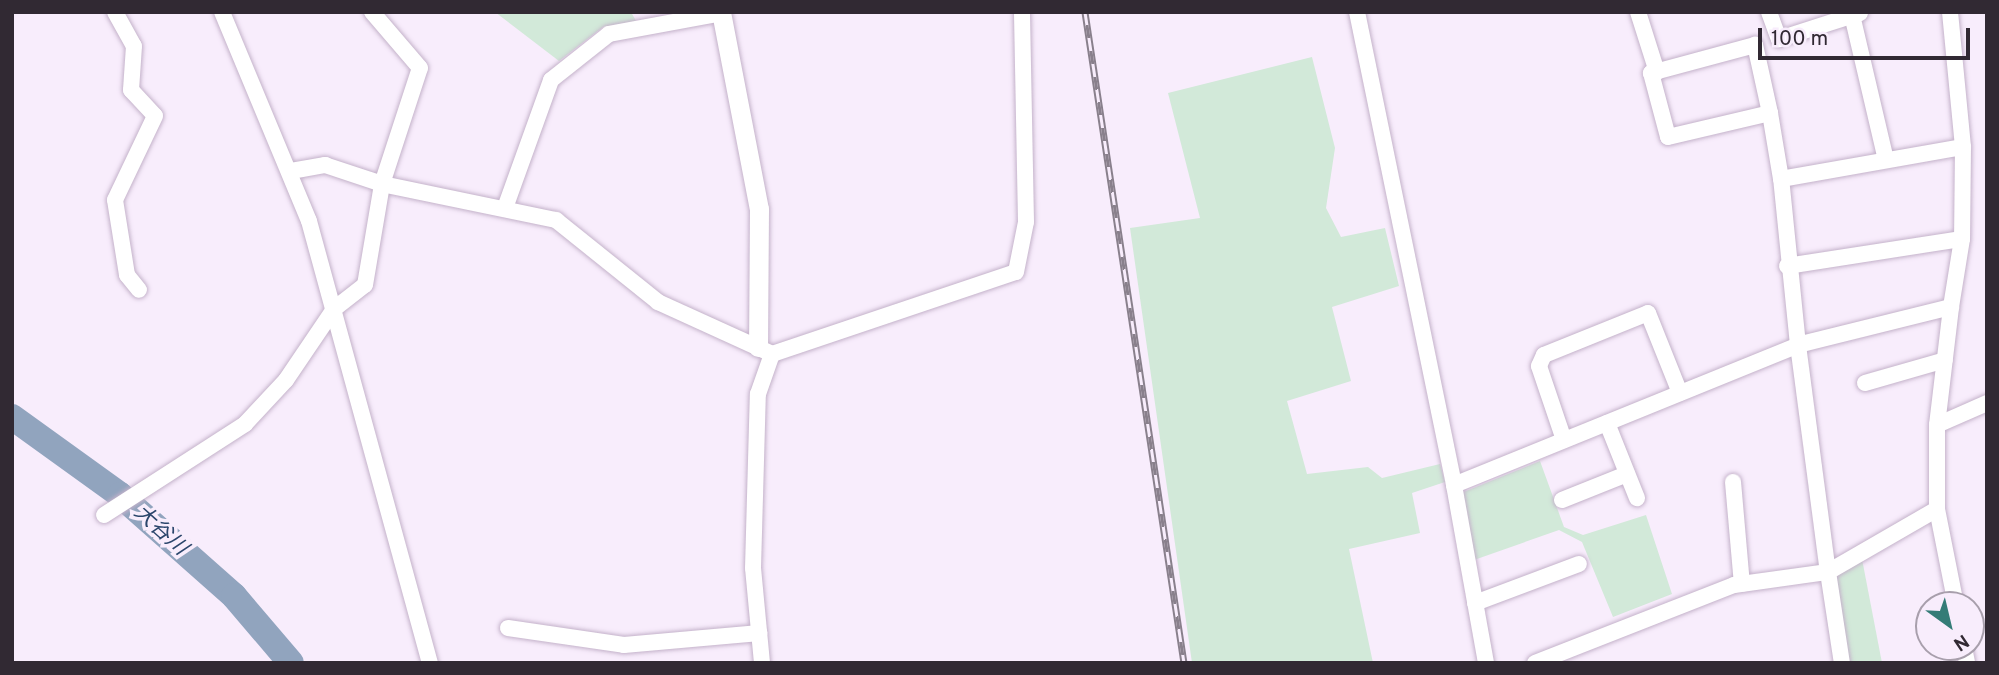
<!DOCTYPE html>
<meta charset="utf-8">
<style>
body{margin:0}
#map{position:relative;width:1999px;height:675px;overflow:hidden;background:#f8edfc;font-family:Overpass,"Noto Sans JP",sans-serif}
div>[style]{position:absolute}
[style*='--x']{left:calc(var(--x)*1px);top:calc(var(--y)*1px);width:calc(var(--w)*1px);rotate:calc(var(--a)*1deg)}
.green>*{inset:0;background:#d2e9d9}
.river>*{height:26px;margin:-13px;padding:0 13px;transform-origin:13px;border-radius:13px;background:#91a4be}
.roads{filter:drop-shadow(0 0 2px #c4b2ca) drop-shadow(0 0 2px #c4b2ca)}
.minor>*{height:16px;margin:-8px;padding:0 8px;transform-origin:8px;border-radius:8px;background:#fff}
.tertiary>*{height:19px;margin:-9.5px;padding:0 9.5px;transform-origin:9.5px;border-radius:9.5px;background:#fff}
.rail>*{height:7px;margin-top:-3.5px;transform-origin:0;background:repeating-linear-gradient(90deg,#f8edfc 0 13px,#89808c 0 26px);box-sizing:border-box;border-block:2px solid #89808c}
span{translate:-50% -50%;white-space:nowrap;text-align:center;line-height:1.15;-webkit-text-stroke:7px #f8edfc;paint-order:stroke}
.water-label{font-size:21px;color:#2b466c;font-style:italic}
.frame{position:absolute;inset:0;border:14px solid #312933;pointer-events:none}
.north{position:absolute;left:1915px;top:591px;width:70px;height:70px;box-sizing:border-box;background:#f8edfc;border:2px solid #a89fac;border-radius:50%;rotate:146deg;font-size:19px;font-weight:700;line-height:28px;text-align:center;color:#312933}
.north::after{content:'';display:block;margin:auto;width:24px;height:32px;background:#347c77;clip-path:polygon(50% 0,100% 100%,50% 72%,0 100%)}
.scale{position:absolute;left:1758px;top:28px;width:212px;height:32px;box-sizing:border-box;border:4px solid #312933;border-top:0;padding-left:9px;font-size:21px;line-height:24px;white-space:nowrap;color:#312933;-webkit-text-stroke:5px #f8edfc;paint-order:stroke}
</style>
<div id="map">
<div class="green">
<div style="clip-path:polygon(495px 12px,631px 12px,636px 21px,603px 27px,559px 61px)"></div>
<div style="clip-path:polygon(1312px 57px,1335px 148px,1326px 208px,1341px 237px,1385px 228px,1399px 286px,1332px 307px,1351px 381px,1287px 401px,1307px 474px,1368px 467px,1382px 478px,1440px 464px,1445px 482px,1412px 493px,1420px 533px,1349px 549px,1373px 663px,1192px 663px,1130px 228px,1200px 218px,1168px 93px)"></div>
<div style="clip-path:polygon(1540px 461px,1564px 527px,1583px 535px,1646px 515px,1672px 594px,1613px 617px,1582px 542px,1559px 530px,1474px 560px,1461px 493px)"></div>
<div style="clip-path:polygon(1862px 559px,1882px 663px,1848px 663px,1832px 576px)"></div>
</div>
<div class="river">
<div style="--x:12;--y:417;--w:133;--a:35.8"></div>
<div style="--x:120;--y:495;--w:152;--a:41.5"></div>
<div style="--x:234;--y:596;--w:88;--a:49.6"></div>
</div>
<div class="roads">
<div class="minor">
<div style="--x:115;--y:12;--w:39;--a:61"></div>
<div style="--x:134;--y:46;--w:44;--a:93.9"></div>
<div style="--x:131;--y:90;--w:35;--a:47"></div>
<div style="--x:155;--y:116;--w:93;--a:115.5"></div>
<div style="--x:115;--y:200;--w:76;--a:80.9"></div>
<div style="--x:127;--y:275;--w:19;--a:51"></div>
<div style="--x:222;--y:12;--w:226;--a:67.4"></div>
<div style="--x:309;--y:221;--w:458;--a:74.7"></div>
<div style="--x:1357;--y:12;--w:483;--a:78.4"></div>
<div style="--x:1454;--y:485;--w:371;--a:-22.1"></div>
<div style="--x:1798;--y:345;--w:167;--a:-95.8"></div>
<div style="--x:1781;--y:179;--w:67;--a:-99.5"></div>
<div style="--x:1770;--y:113;--w:70;--a:-102.4"></div>
<div style="--x:1755;--y:45;--w:108;--a:164.9"></div>
<div style="--x:1651;--y:73;--w:66;--a:75.1"></div>
<div style="--x:1668;--y:137;--w:105;--a:-13.2"></div>
<div style="--x:1638;--y:12;--w:63;--a:72.4"></div>
<div style="--x:1769;--y:12;--w:29;--a:70"></div>
<div style="--x:1779;--y:39;--w:85;--a:-17.8"></div>
<div style="--x:1950;--y:12;--w:136;--a:84.5"></div>
<div style="--x:1963;--y:147;--w:92;--a:90.6"></div>
<div style="--x:1962;--y:239;--w:69;--a:99.2"></div>
<div style="--x:1951;--y:307;--w:158;--a:166.1"></div>
<div style="--x:1798;--y:345;--w:229;--a:82.5"></div>
<div style="--x:1828;--y:572;--w:126;--a:-30"></div>
<div style="--x:1937;--y:509;--w:84;--a:-90"></div>
<div style="--x:1937;--y:425;--w:119;--a:-83.2"></div>
<div style="--x:1852;--y:15;--w:149;--a:76.8"></div>
<div style="--x:291;--y:171;--w:35;--a:-10"></div>
<div style="--x:325;--y:165;--w:60;--a:18.4"></div>
<div style="--x:382;--y:184;--w:122;--a:-71.9"></div>
<div style="--x:420;--y:68;--w:74;--a:-130.6"></div>
<div style="--x:1781;--y:179;--w:185;--a:-10"></div>
<div style="--x:505;--y:208;--w:136;--a:-70.2"></div>
<div style="--x:551;--y:80;--w:74;--a:-38.4"></div>
<div style="--x:609;--y:34;--w:115;--a:-10.5"></div>
<div style="--x:1787;--y:266;--w:177;--a:-8.8"></div>
<div style="--x:1865;--y:383;--w:83;--a:-16"></div>
<div style="--x:1607;--y:423;--w:81;--a:68.2"></div>
<div style="--x:1937;--y:425;--w:55;--a:-23.7"></div>
<div style="--x:1564;--y:440;--w:78;--a:-108.7"></div>
<div style="--x:1539;--y:366;--w:12;--a:-66"></div>
<div style="--x:1544;--y:355;--w:112;--a:-22"></div>
<div style="--x:1648;--y:313;--w:86;--a:68.2"></div>
<div style="--x:1733;--y:482;--w:102;--a:85"></div>
<div style="--x:1454;--y:485;--w:181;--a:79.8"></div>
<div style="--x:1562;--y:500;--w:70;--a:-21.8"></div>
<div style="--x:1937;--y:509;--w:98;--a:78.8"></div>
<div style="--x:104;--y:515;--w:168;--a:-32.8"></div>
<div style="--x:245;--y:424;--w:60;--a:-47"></div>
<div style="--x:286;--y:380;--w:86;--a:-55.9"></div>
<div style="--x:334;--y:309;--w:39;--a:-38"></div>
<div style="--x:365;--y:285;--w:102;--a:-80.4"></div>
<div style="--x:382;--y:184;--w:178;--a:11.7"></div>
<div style="--x:556;--y:220;--w:131;--a:38.8"></div>
<div style="--x:658;--y:302;--w:125;--a:24.5"></div>
<div style="--x:1475;--y:603;--w:111;--a:-20.6"></div>
<div style="--x:508;--y:628;--w:117;--a:8.3"></div>
<div style="--x:624;--y:645;--w:136;--a:-5.1"></div>
<div style="--x:1964;--y:647;--w:16;--a:79"></div>
<div style="--x:762;--y:663;--w:95;--a:-95.4"></div>
<div style="--x:753;--y:568;--w:174;--a:-88.4"></div>
<div style="--x:758;--y:394;--w:42;--a:-70.7"></div>
<div style="--x:772;--y:354;--w:257;--a:-18.6"></div>
<div style="--x:1016;--y:272;--w:51;--a:-78.7"></div>
<div style="--x:1026;--y:222;--w:210;--a:-91.1"></div>
<div style="--x:1535;--y:663;--w:214;--a:-21.4"></div>
<div style="--x:1734;--y:585;--w:95;--a:-7.9"></div>
<div style="--x:1828;--y:572;--w:92;--a:81.3"></div>
</div>
<div class="tertiary">
<div style="--x:721;--y:12;--w:201;--a:79.1"></div>
<div style="--x:759;--y:209;--w:138;--a:90.4"></div>
</div>
</div>
<div class="rail">
<div style="--x:1085;--y:12;--w:658;--a:81.35"></div>
</div>
<div class="water-label">
<span style="left:160px;top:531px;rotate:42deg">大谷川</span>
</div>
<div class="frame"></div>
<div class="north">N</div>
<div class="scale">100 m</div>
</div>
